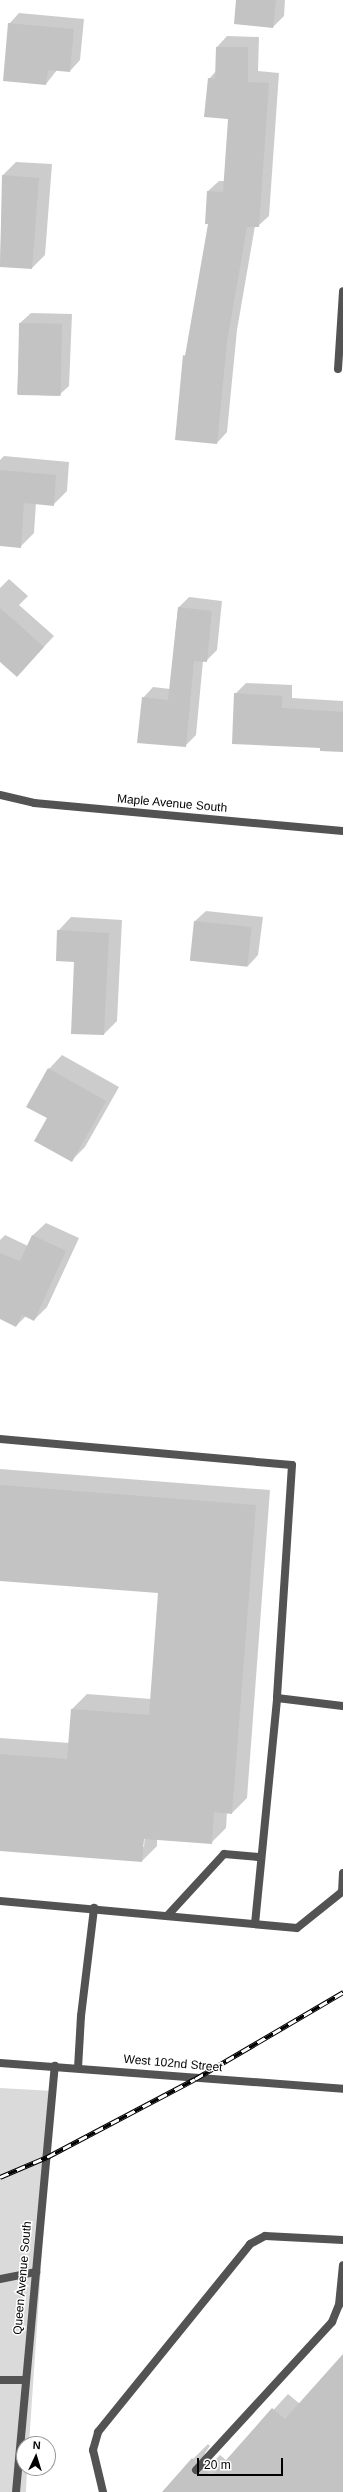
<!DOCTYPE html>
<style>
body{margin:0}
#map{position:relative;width:343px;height:2492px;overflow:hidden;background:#fff;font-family:Arial,sans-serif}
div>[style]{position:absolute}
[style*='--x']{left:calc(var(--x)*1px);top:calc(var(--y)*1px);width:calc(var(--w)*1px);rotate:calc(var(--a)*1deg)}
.green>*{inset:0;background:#dadada}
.shadow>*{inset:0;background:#0003}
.building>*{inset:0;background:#c3c3c3;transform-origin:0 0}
.service>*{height:8px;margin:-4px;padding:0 4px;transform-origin:4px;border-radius:4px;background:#535353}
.minor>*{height:8px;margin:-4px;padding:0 4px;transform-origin:4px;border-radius:4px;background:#535353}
.tertiary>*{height:8px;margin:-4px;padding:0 4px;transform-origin:4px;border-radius:4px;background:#535353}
.rail>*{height:4.5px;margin-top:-2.25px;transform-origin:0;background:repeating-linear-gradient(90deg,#fff 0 9px,#000 0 18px);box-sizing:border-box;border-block:1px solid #000}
span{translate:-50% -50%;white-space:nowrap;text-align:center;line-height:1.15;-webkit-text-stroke:3px #fff;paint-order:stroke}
.street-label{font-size:12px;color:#000}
.north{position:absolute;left:16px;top:2436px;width:40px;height:40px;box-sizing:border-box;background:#fff;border:1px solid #999;border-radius:50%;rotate:4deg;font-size:11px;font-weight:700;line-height:16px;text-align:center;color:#000}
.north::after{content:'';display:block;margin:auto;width:14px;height:18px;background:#000;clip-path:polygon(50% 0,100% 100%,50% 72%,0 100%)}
.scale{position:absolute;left:197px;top:2458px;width:86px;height:18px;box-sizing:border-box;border:2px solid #000;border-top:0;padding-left:5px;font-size:12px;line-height:14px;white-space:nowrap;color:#000;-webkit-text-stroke:3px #fff;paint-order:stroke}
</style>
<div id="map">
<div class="green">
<div style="clip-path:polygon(0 2088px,53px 2091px,29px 2444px,24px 2444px,24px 2468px,27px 2468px,26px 2492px,0 2492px)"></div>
</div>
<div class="shadow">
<div style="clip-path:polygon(237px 0,285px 0,284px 16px,273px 27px)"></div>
<div style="clip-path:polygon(19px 13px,84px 19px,80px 60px,70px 71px,57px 70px,46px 84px,9px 24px)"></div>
<div style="clip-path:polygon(227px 36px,259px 37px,258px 71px,279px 73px,269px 216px,258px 226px,255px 226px,237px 330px,227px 432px,217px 443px,184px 356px,187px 353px,209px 223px,208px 191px,219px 181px,225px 181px,229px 118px,209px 79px,216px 71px,217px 47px)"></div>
<div style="clip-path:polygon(16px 162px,52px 164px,45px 255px,32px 268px,0 266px,3px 175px)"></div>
<div style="clip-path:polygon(31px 313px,72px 314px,69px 386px,58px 396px,17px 394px,20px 323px)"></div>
<div style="clip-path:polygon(4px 456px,69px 462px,67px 491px,53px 505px,36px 503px,34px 533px,20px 547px,0 545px,0 460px)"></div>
<div style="clip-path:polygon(9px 579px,28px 596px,19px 605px,54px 636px,27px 665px,0 661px,0 588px)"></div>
<div style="clip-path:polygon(189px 597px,222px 601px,217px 650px,206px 661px,203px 661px,196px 735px,185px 746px,143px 698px,153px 687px,170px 689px,178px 608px)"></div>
<div style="clip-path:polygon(246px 683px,292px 685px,292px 698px,343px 701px,343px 751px,321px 747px,235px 694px)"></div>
<div style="clip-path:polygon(206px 911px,263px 917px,258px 955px,248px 966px,195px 921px)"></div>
<div style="clip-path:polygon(71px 917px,122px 920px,117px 1021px,104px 1034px,75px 961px,58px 931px)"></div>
<div style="clip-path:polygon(62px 1055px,119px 1087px,85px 1147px,71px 1161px,48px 1118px,49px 1069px)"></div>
<div style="clip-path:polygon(46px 1223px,79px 1238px,47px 1307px,34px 1320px,26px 1316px,16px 1326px,0 1318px,0 1240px,5px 1235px,28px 1246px,32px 1236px)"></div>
<div style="clip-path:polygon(evenodd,0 1469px,270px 1490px,247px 1798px,232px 1813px,227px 1812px,226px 1828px,211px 1843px,157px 1839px,157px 1846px,142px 1861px,0 1850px,0 1738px,70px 1743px,72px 1709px,87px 1694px,151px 1699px,159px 1592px,0 1580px,0 1469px,145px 1834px,144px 1847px,142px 1847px,145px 1834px)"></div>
<div style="clip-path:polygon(343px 2356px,343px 2492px,170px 2492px,193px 2459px,208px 2444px,210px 2446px,205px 2453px,207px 2460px,214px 2461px,220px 2455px,227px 2461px,288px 2394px,300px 2404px)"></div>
</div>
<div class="building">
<div style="clip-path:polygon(236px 0,276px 0,273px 28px,234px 24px)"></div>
<div style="clip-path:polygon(8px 23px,74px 29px,70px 72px,48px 70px,46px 85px,3px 81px)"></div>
<div style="clip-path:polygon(216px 47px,248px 47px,248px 82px,269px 83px,259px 227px,247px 227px,227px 342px,217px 444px,175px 440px,183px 355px,185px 356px,208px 224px,205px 224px,207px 191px,223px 192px,228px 119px,204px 117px,208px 78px,215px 79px)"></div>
<div style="clip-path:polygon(2px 175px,39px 178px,32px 269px,0 267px)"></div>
<div style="left:19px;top:323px;width:43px;height:72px;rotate:1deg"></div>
<div style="clip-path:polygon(0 470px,56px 475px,54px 506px,24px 503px,21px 548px,0 546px)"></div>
<div style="clip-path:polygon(178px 607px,212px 611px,207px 662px,194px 661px,186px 747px,137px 743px,142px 697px,168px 700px)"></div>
<div style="clip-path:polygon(0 608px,44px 647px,17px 677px,0 662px)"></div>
<div style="clip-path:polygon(234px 693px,282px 696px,282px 708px,343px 712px,343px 752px,320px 751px,320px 748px,232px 744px)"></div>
<div style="left:194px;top:921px;width:58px;height:40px;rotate:6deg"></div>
<div style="clip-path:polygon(57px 930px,109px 933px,104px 1035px,71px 1034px,74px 962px,56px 961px)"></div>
<div style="clip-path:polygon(48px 1068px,106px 1101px,72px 1162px,34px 1141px,47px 1118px,26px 1107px)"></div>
<div style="clip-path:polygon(32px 1235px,66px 1251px,34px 1321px,22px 1315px,16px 1327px,0 1319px,0 1253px,20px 1261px)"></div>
<div style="clip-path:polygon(0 1485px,256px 1505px,232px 1814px,214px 1812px,212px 1844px,144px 1839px,142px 1862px,0 1851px,0 1754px,67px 1759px,71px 1709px,149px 1715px,158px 1593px,0 1581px)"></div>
<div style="clip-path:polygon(343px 2354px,343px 2492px,162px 2492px,192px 2458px,196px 2462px,191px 2468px,193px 2474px,198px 2475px,204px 2469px,212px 2476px,272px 2408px,285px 2419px)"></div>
</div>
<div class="service">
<div style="--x:0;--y:1439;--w:293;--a:5.1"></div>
<div style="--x:292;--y:1465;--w:233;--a:93.7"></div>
<div style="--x:277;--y:1698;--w:66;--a:6.9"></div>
<div style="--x:0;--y:1901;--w:298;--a:5.2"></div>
<div style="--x:297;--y:1928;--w:58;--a:-38.7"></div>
<div style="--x:342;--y:1892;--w:19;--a:-87"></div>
<div style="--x:168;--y:1915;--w:83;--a:-47.4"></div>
<div style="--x:224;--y:1854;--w:37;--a:5"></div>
<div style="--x:255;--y:1924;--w:227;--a:-84.4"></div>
<div style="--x:78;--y:2068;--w:52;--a:-86.7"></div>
<div style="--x:81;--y:2016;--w:109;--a:-83.1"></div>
<div style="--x:0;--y:2279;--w:37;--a:-11"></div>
<div style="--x:0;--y:2380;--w:26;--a:0"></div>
<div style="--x:196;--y:2470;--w:201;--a:-47.4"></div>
<div style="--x:332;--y:2322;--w:18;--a:-68"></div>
<div style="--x:339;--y:2305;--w:40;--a:-84.3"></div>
<div style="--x:103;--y:2492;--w:43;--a:-103.4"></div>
<div style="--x:93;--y:2450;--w:19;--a:-74"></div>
<div style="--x:98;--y:2432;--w:242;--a:-51"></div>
<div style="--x:250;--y:2244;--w:17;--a:-28"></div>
<div style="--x:265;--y:2236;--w:78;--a:2.9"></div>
</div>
<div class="minor">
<div style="--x:338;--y:369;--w:78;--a:-86.3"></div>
<div style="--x:0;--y:795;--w:35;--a:13"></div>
<div style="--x:34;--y:803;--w:310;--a:5.2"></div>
<div style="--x:16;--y:2492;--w:428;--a:-84.8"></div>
</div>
<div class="tertiary">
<div style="--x:0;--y:2063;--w:344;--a:4.3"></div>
</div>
<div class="rail">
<div style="--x:0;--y:2177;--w:51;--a:-23.1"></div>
<div style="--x:47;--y:2157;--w:167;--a:-27.8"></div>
<div style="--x:195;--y:2079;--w:172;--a:-30.4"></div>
</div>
<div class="street-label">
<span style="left:172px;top:804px;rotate:5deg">Maple Avenue South</span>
<span style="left:173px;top:2064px;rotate:5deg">West 102nd Street</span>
<span style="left:23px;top:2278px;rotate:-85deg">Queen Avenue South</span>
</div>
<div class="north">N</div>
<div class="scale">20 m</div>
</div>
